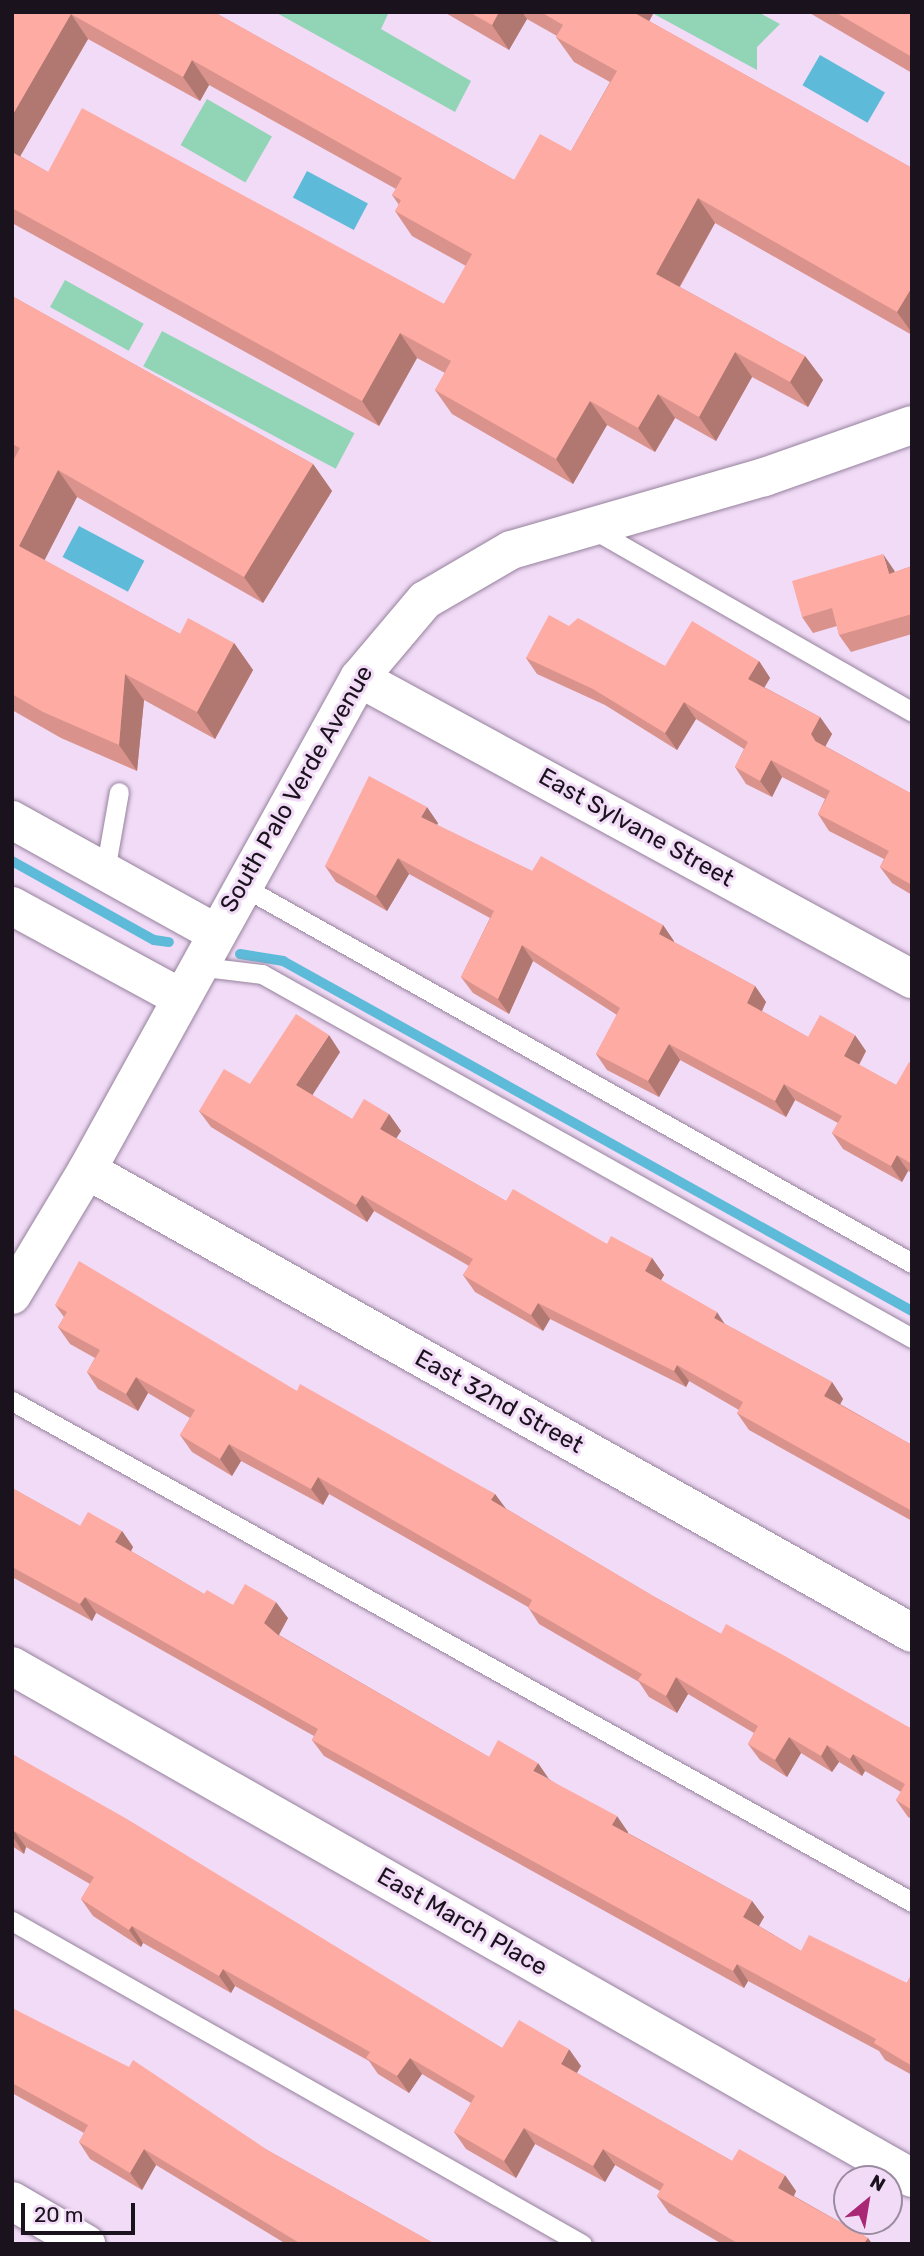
<!DOCTYPE html>
<style>
body{margin:0}
#map{position:relative;width:924px;height:2256px;overflow:hidden;background:#f1dbf7;font-family:Rubik,sans-serif}
div>[style]{position:absolute}
[style*='--x']{left:calc(var(--x)*1px);top:calc(var(--y)*1px);width:calc(var(--w)*1px);rotate:calc(var(--a)*1deg)}
.green>*{inset:0;background:#92d5b6;transform-origin:0 0}
.water>*{inset:0;background:#5ebad9;transform-origin:0 0}
.stream>*{height:10px;margin:-5px;padding:0 5px;transform-origin:5px;border-radius:5px;background:#5ebad9}
.roads{filter:drop-shadow(0 0 2px #96829c) drop-shadow(0 0 2px #96829c)}
.service>*{height:19px;margin:-9.5px;padding:0 9.5px;transform-origin:9.5px;border-radius:9.5px;background:#fff}
.minor>*{height:38px;margin:-19px;padding:0 19px;transform-origin:19px;border-radius:19px;background:#fff}
.tertiary>*{height:38px;margin:-19px;padding:0 19px;transform-origin:19px;border-radius:19px;background:#fff}
.wall>*{inset:0;background:#da938c}
.shaded-wall>*{inset:0;background:#b17872}
.building>*{inset:0;background:#fdaba3}
span{translate:-50% -50%;white-space:nowrap;text-align:center;line-height:1.15;-webkit-text-stroke:6px #f1dbf7;paint-order:stroke}
.street-label{font-size:24px;color:#1a121c}
.frame{position:absolute;inset:0;border:14px solid #1a121c;pointer-events:none}
.north{position:absolute;left:833px;top:2165px;width:70px;height:70px;box-sizing:border-box;background:#f1dbf7;border:2px solid #9b8b9f;border-radius:50%;rotate:30deg;font-size:19px;font-weight:700;line-height:28px;text-align:center;color:#1a121c}
.north::after{content:'';display:block;margin:auto;width:24px;height:32px;background:#a92876;clip-path:polygon(50% 0,100% 100%,50% 72%,0 100%)}
.scale{position:absolute;left:21px;top:2203px;width:114px;height:32px;box-sizing:border-box;border:4px solid #1a121c;border-top:0;padding-left:9px;font-size:21px;line-height:24px;white-space:nowrap;color:#1a121c;-webkit-text-stroke:5px #f1dbf7;paint-order:stroke}
</style>
<div id="map">
<div class="green">
<div style="clip-path:polygon(275px 12px,389px 12px,381px 29px,471px 81px,455px 112px)"></div>
<div style="clip-path:polygon(758px 12px,780px 24px,757px 47px,757px 70px,654px 14px)"></div>
<div style="left:207px;top:99px;width:75px;height:53px;rotate:30deg"></div>
<div style="left:65px;top:280px;width:90px;height:31px;rotate:29deg"></div>
<div style="left:162px;top:331px;width:218px;height:40px;rotate:28deg"></div>
</div>
<div class="water">
<div style="left:820px;top:55px;width:75px;height:35px;rotate:30deg"></div>
<div style="left:307px;top:171px;width:69px;height:30px;rotate:28deg"></div>
<div style="left:79px;top:526px;width:74px;height:35px;rotate:28deg"></div>
</div>
<div class="stream">
<div style="--x:12;--y:861;--w:162;--a:29.1"></div>
<div style="--x:154;--y:940;--w:15;--a:8"></div>
<div style="--x:240;--y:954;--w:44;--a:9.2"></div>
<div style="--x:283;--y:961;--w:720;--a:29.09"></div>
</div>
<div class="roads">
<div class="service">
<div style="--x:591;--y:528;--w:370;--a:29.8"></div>
<div style="--x:105;--y:871;--w:80;--a:-80"></div>
<div style="--x:240;--y:885;--w:771;--a:29.36"></div>
<div style="--x:196;--y:966;--w:66;--a:6.9"></div>
<div style="--x:262;--y:974;--w:745;--a:29.25"></div>
<div style="--x:12;--y:1401;--w:1030;--a:29.1"></div>
<div style="--x:12;--y:1921;--w:655;--a:29.54"></div>
</div>
<div class="minor">
<div style="--x:359;--y:678;--w:630;--a:28.56"></div>
<div style="--x:12;--y:1295;--w:146;--a:-59"></div>
<div style="--x:12;--y:1666;--w:1035;--a:29.64"></div>
<div style="--x:12;--y:2201;--w:86;--a:30.2"></div>
</div>
<div class="tertiary">
<div style="--x:912;--y:425;--w:157;--a:160.6"></div>
<div style="--x:764;--y:477;--w:263;--a:163.9"></div>
<div style="--x:511;--y:550;--w:99;--a:149.8"></div>
<div style="--x:425;--y:600;--w:102;--a:130.2"></div>
<div style="--x:359;--y:678;--w:562;--a:118.94"></div>
<div style="--x:87;--y:1170;--w:946;--a:29.3"></div>
<div style="--x:12;--y:820;--w:231;--a:29"></div>
<div style="--x:12;--y:906;--w:189;--a:28.5"></div>
</div>
</div>
<div class="wall">
<div style="clip-path:polygon(evenodd,12px 12px,214px 12px,514px 180px,571px 151px,610px 82px,574px 62px,556px 37px,557px 36px,527px 19px,509px 50px,444px 12px,654px 12px,649px 21px,912px 168px,912px 335px,715px 223px,680px 287px,805px 356px,823px 380px,808px 407px,752px 377px,716px 441px,675px 418px,655px 452px,607px 425px,573px 484px,452px 414px,435px 390px,445px 373px,417px 358px,379px 426px,12px 223px,12px 12px,88px 39px,200px 101px,209px 85px,396px 189px,392px 195px,399px 205px,395px 211px,412px 236px,466px 266px,444px 304px,48px 172px,20px 156px,88px 39px)"></div>
<div style="clip-path:polygon(808px 12px,912px 12px,912px 73px)"></div>
<div style="clip-path:polygon(12px 296px,313px 464px,332px 491px,263px 603px,77px 497px,44px 560px,180px 634px,234px 643px,253px 670px,215px 739px,144px 700px,137px 771px,61px 738px,12px 710px,12px 463px,14px 460px,12px 459px)"></div>
<div style="clip-path:polygon(912px 566px,912px 634px,851px 652px,839px 635px,837px 626px,813px 633px,802px 617px,894px 570px,895px 572px)"></div>
<div style="clip-path:polygon(569px 626px,665px 666px,759px 661px,770px 678px,764px 687px,820px 717px,832px 734px,825px 746px,912px 794px,912px 895px,892px 883px,880px 867px,884px 859px,829px 831px,818px 814px,825px 799px,782px 777px,772px 797px,746px 784px,735px 767px,744px 749px,696px 719px,677px 750px,605px 705px,537px 674px,526px 658px)"></div>
<div style="clip-path:polygon(438px 823px,437px 825px,532px 871px,663px 925px,674px 942px,755px 986px,766px 1002px,762px 1011px,808px 1037px,866px 1051px,859px 1065px,896px 1085px,912px 1064px,912px 1173px,908px 1171px,902px 1182px,843px 1149px,832px 1133px,838px 1123px,795px 1100px,786px 1117px,680px 1060px,659px 1097px,607px 1070px,596px 1054px,617px 1015px,533px 961px,509px 1014px,473px 993px,461px 977px,490px 918px,409px 874px,387px 911px,336px 882px,325px 866px)"></div>
<div style="clip-path:polygon(340px 1052px,312px 1095px,352px 1119px,389px 1114px,401px 1131px,396px 1138px,506px 1201px,607px 1244px,652px 1258px,664px 1275px,661px 1280px,725px 1324px,832px 1382px,843px 1399px,840px 1404px,912px 1445px,912px 1521px,749px 1430px,737px 1413px,739px 1410px,689px 1381px,686px 1387px,550px 1319px,543px 1331px,475px 1292px,463px 1275px,469px 1266px,374px 1211px,367px 1222px,211px 1127px,199px 1111px,250px 1084px)"></div>
<div style="clip-path:polygon(55px 1305px,297px 1391px,495px 1494px,505px 1508px,653px 1596px,721px 1634px,912px 1729px,912px 1819px,908px 1817px,896px 1800px,901px 1792px,865px 1771px,862px 1776px,839px 1762px,832px 1772px,801px 1753px,787px 1777px,760px 1760px,748px 1744px,754px 1733px,688px 1694px,677px 1713px,649px 1697px,639px 1682px,539px 1624px,528px 1607px,329px 1494px,323px 1505px,241px 1461px,232px 1476px,192px 1452px,180px 1435px,190px 1418px,148px 1393px,138px 1411px,98px 1389px,87px 1372px,95px 1358px,70px 1344px,58px 1327px,64px 1317px)"></div>
<div style="clip-path:polygon(12px 1488px,80px 1526px,122px 1531px,133px 1547px,131px 1551px,204px 1594px,233px 1605px,288px 1618px,279px 1635px,489px 1757px,549px 1779px,628px 1832px,628px 1833px,752px 1901px,764px 1917px,759px 1926px,801px 1951px,907px 1983px,912px 1973px,912px 2075px,885px 2060px,879px 2051px,748px 1981px,744px 1988px,324px 1756px,312px 1740px,314px 1736px,96px 1613px,92px 1621px,12px 1577px)"></div>
<div style="clip-path:polygon(12px 1754px,502px 2048px,581px 2066px,577px 2073px,732px 2161px,796px 2191px,794px 2196px,868px 2238px,872px 2244px,722px 2244px,669px 2213px,657px 2196px,660px 2191px,615px 2165px,605px 2182px,535px 2144px,516px 2178px,466px 2149px,454px 2132px,471px 2103px,422px 2074px,409px 2093px,378px 2074px,369px 2061px,235px 1986px,231px 1993px,143px 1943px,141px 1947px,93px 1916px,81px 1899px,90px 1884px,26px 1847px,24px 1854px,12px 1846px)"></div>
<div style="clip-path:polygon(12px 2008px,269px 2151px,435px 2244px,286px 2244px,156px 2165px,142px 2190px,90px 2159px,79px 2142px,84px 2133px,12px 2093px)"></div>
</div>
<div class="shaded-wall">
<div style="clip-path:polygon(499px 12px,522px 12px,527px 19px,509px 50px,492px 25px)"></div>
<div style="clip-path:polygon(628px 12px,654px 12px,643px 33px)"></div>
<div style="clip-path:polygon(71px 14px,88px 39px,14px 167px,12px 165px,12px 116px)"></div>
<div style="clip-path:polygon(192px 60px,209px 85px,200px 101px,183px 77px)"></div>
<div style="clip-path:polygon(698px 198px,715px 223px,673px 298px,656px 274px)"></div>
<div style="clip-path:polygon(912px 287px,912px 333px,897px 312px)"></div>
<div style="clip-path:polygon(400px 333px,417px 358px,379px 426px,362px 401px)"></div>
<div style="clip-path:polygon(735px 352px,752px 377px,716px 441px,699px 417px)"></div>
<div style="clip-path:polygon(805px 356px,823px 380px,808px 407px,790px 382px)"></div>
<div style="clip-path:polygon(658px 394px,675px 418px,655px 452px,638px 428px)"></div>
<div style="clip-path:polygon(590px 401px,607px 425px,573px 484px,556px 459px)"></div>
<div style="clip-path:polygon(313px 464px,332px 491px,263px 603px,244px 577px)"></div>
<div style="clip-path:polygon(58px 470px,77px 497px,38px 573px,19px 546px)"></div>
<div style="clip-path:polygon(883px 554px,894px 570px,900px 590px,889px 574px)"></div>
<div style="clip-path:polygon(234px 643px,253px 670px,215px 739px,197px 712px)"></div>
<div style="clip-path:polygon(759px 661px,770px 678px,760px 695px,748px 679px)"></div>
<div style="clip-path:polygon(125px 674px,144px 700px,137px 771px,119px 745px)"></div>
<div style="clip-path:polygon(684px 702px,696px 719px,677px 750px,665px 733px)"></div>
<div style="clip-path:polygon(820px 717px,832px 734px,823px 751px,826px 757px,811px 734px)"></div>
<div style="clip-path:polygon(771px 760px,782px 777px,772px 797px,760px 781px)"></div>
<div style="clip-path:polygon(427px 807px,438px 823px,433px 833px,421px 817px)"></div>
<div style="clip-path:polygon(398px 858px,409px 874px,387px 911px,376px 896px)"></div>
<div style="clip-path:polygon(663px 925px,674px 941px,670px 950px,659px 934px)"></div>
<div style="clip-path:polygon(522px 945px,533px 961px,509px 1014px,498px 999px)"></div>
<div style="clip-path:polygon(755px 986px,766px 1002px,758px 1019px,747px 1003px)"></div>
<div style="clip-path:polygon(329px 1035px,340px 1052px,308px 1102px,296px 1085px)"></div>
<div style="clip-path:polygon(855px 1035px,866px 1051px,855px 1072px,844px 1056px)"></div>
<div style="clip-path:polygon(669px 1044px,680px 1060px,659px 1097px,648px 1081px)"></div>
<div style="clip-path:polygon(784px 1084px,795px 1100px,786px 1117px,775px 1101px)"></div>
<div style="clip-path:polygon(389px 1114px,401px 1131px,392px 1145px,380px 1129px)"></div>
<div style="clip-path:polygon(897px 1155px,908px 1171px,902px 1182px,891px 1166px)"></div>
<div style="clip-path:polygon(362px 1195px,374px 1211px,367px 1222px,356px 1205px)"></div>
<div style="clip-path:polygon(652px 1258px,664px 1275px,657px 1287px,645px 1271px)"></div>
<div style="clip-path:polygon(538px 1303px,550px 1319px,543px 1331px,531px 1315px)"></div>
<div style="clip-path:polygon(717px 1312px,728px 1329px,714px 1318px)"></div>
<div style="clip-path:polygon(677px 1365px,689px 1381px,686px 1387px,674px 1371px)"></div>
<div style="clip-path:polygon(136px 1377px,148px 1393px,138px 1411px,126px 1394px)"></div>
<div style="clip-path:polygon(832px 1382px,843px 1399px,836px 1412px,824px 1396px)"></div>
<div style="clip-path:polygon(229px 1444px,241px 1461px,232px 1476px,220px 1459px)"></div>
<div style="clip-path:polygon(318px 1477px,329px 1494px,323px 1505px,311px 1489px)"></div>
<div style="clip-path:polygon(495px 1494px,507px 1510px,491px 1500px)"></div>
<div style="clip-path:polygon(122px 1531px,133px 1547px,127px 1559px,115px 1542px)"></div>
<div style="clip-path:polygon(85px 1597px,96px 1613px,92px 1621px,80px 1604px)"></div>
<div style="clip-path:polygon(276px 1602px,288px 1618px,276px 1640px,264px 1623px)"></div>
<div style="clip-path:polygon(676px 1677px,688px 1694px,677px 1713px,666px 1696px)"></div>
<div style="clip-path:polygon(789px 1737px,801px 1753px,787px 1777px,775px 1760px)"></div>
<div style="clip-path:polygon(827px 1745px,839px 1762px,832px 1772px,821px 1756px)"></div>
<div style="clip-path:polygon(853px 1754px,865px 1771px,862px 1776px,850px 1759px)"></div>
<div style="clip-path:polygon(538px 1763px,549px 1779px,533px 1771px)"></div>
<div style="clip-path:polygon(617px 1816px,628px 1832px,623px 1841px,612px 1825px)"></div>
<div style="clip-path:polygon(14px 1831px,26px 1847px,24px 1854px,13px 1837px)"></div>
<div style="clip-path:polygon(752px 1901px,764px 1917px,754px 1934px,743px 1917px)"></div>
<div style="clip-path:polygon(132px 1926px,143px 1943px,141px 1947px,129px 1930px)"></div>
<div style="clip-path:polygon(737px 1964px,748px 1981px,744px 1988px,733px 1971px)"></div>
<div style="clip-path:polygon(223px 1969px,235px 1986px,231px 1993px,219px 1976px)"></div>
<div style="clip-path:polygon(569px 2049px,581px 2066px,572px 2080px,561px 2064px)"></div>
<div style="clip-path:polygon(410px 2058px,422px 2074px,409px 2093px,397px 2076px)"></div>
<div style="clip-path:polygon(524px 2128px,535px 2144px,516px 2178px,504px 2161px)"></div>
<div style="clip-path:polygon(144px 2149px,156px 2165px,142px 2190px,130px 2173px)"></div>
<div style="clip-path:polygon(603px 2149px,615px 2165px,605px 2182px,593px 2166px)"></div>
<div style="clip-path:polygon(785px 2175px,796px 2191px,790px 2204px,778px 2188px)"></div>
<div style="clip-path:polygon(868px 2238px,872px 2244px,866px 2244px,865px 2242px)"></div>
</div>
<div class="building">
<div style="clip-path:polygon(12px 12px,214px 12px,514px 180px,540px 134px,571px 151px,617px 71px,556px 37px,563px 25px,541px 12px,633px 12px,912px 168px,912px 287px,897px 312px,698px 198px,656px 274px,805px 356px,790px 382px,735px 352px,699px 417px,658px 394px,638px 428px,590px 401px,556px 459px,435px 390px,451px 361px,400px 333px,362px 401px,12px 208px,12px 152px,48px 172px,82px 108px,444px 304px,472px 254px,395px 211px,401px 200px,392px 195px,402px 178px,192px 60px,183px 77px,71px 14px,12px 116px)"></div>
<div style="clip-path:polygon(469px 12px,499px 12px,492px 25px)"></div>
<div style="clip-path:polygon(835px 12px,912px 12px,912px 57px)"></div>
<div style="clip-path:polygon(12px 296px,313px 464px,244px 577px,58px 470px,19px 546px,180px 634px,188px 618px,234px 643px,197px 712px,125px 674px,119px 745px,43px 712px,12px 694px,12px 463px,20px 448px,12px 444px)"></div>
<div style="clip-path:polygon(883px 554px,889px 574px,912px 566px,912px 614px,839px 635px,832px 608px,802px 617px,792px 581px)"></div>
<div style="clip-path:polygon(549px 615px,569px 626px,578px 618px,665px 666px,692px 621px,759px 661px,748px 679px,820px 717px,811px 734px,815px 741px,912px 794px,912px 885px,880px 867px,889px 851px,818px 814px,830px 791px,771px 760px,760px 781px,735px 767px,748px 742px,684px 702px,665px 733px,593px 689px,526px 658px)"></div>
<div style="clip-path:polygon(369px 776px,427px 807px,421px 817px,532px 871px,541px 856px,663px 925px,659px 934px,755px 986px,747px 1003px,808px 1037px,820px 1015px,855px 1035px,844px 1056px,896px 1085px,909px 1062px,912px 1064px,912px 1164px,897px 1155px,891px 1166px,832px 1133px,842px 1116px,784px 1084px,775px 1101px,669px 1044px,648px 1081px,596px 1054px,620px 1008px,522px 945px,498px 999px,461px 977px,494px 911px,398px 858px,376px 896px,325px 866px)"></div>
<div style="clip-path:polygon(296px 1014px,329px 1035px,296px 1085px,352px 1119px,364px 1099px,389px 1114px,380px 1129px,506px 1201px,513px 1189px,607px 1244px,611px 1236px,652px 1258px,645px 1271px,717px 1312px,714px 1318px,832px 1382px,824px 1396px,912px 1445px,912px 1511px,737px 1413px,743px 1402px,677px 1365px,674px 1371px,538px 1303px,531px 1315px,463px 1275px,473px 1259px,362px 1195px,356px 1205px,199px 1111px,224px 1069px,250px 1084px)"></div>
<div style="clip-path:polygon(79px 1261px,297px 1391px,300px 1384px,495px 1494px,491px 1500px,653px 1596px,721px 1634px,726px 1624px,783px 1655px,912px 1729px,912px 1810px,896px 1800px,905px 1784px,853px 1754px,850px 1759px,827px 1745px,821px 1756px,789px 1737px,775px 1760px,748px 1744px,758px 1726px,676px 1677px,666px 1696px,638px 1680px,642px 1674px,528px 1608px,532px 1600px,318px 1477px,311px 1489px,229px 1444px,220px 1459px,180px 1435px,195px 1410px,136px 1377px,126px 1394px,87px 1372px,100px 1350px,58px 1327px,67px 1312px,55px 1305px)"></div>
<div style="clip-path:polygon(12px 1488px,80px 1526px,88px 1512px,122px 1531px,115px 1542px,204px 1594px,207px 1590px,233px 1605px,245px 1584px,276px 1602px,264px 1623px,278px 1635px,489px 1757px,498px 1740px,538px 1763px,533px 1771px,617px 1816px,612px 1825px,752px 1901px,743px 1917px,801px 1951px,809px 1935px,907px 1983px,912px 1973px,912px 2066px,874px 2043px,876px 2039px,737px 1964px,733px 1971px,312px 1740px,318px 1729px,85px 1597px,80px 1604px,12px 1567px)"></div>
<div style="clip-path:polygon(12px 1754px,127px 1819px,502px 2048px,519px 2020px,569px 2049px,561px 2064px,732px 2161px,739px 2149px,785px 2175px,778px 2188px,868px 2238px,865px 2242px,868px 2244px,739px 2244px,657px 2196px,664px 2184px,603px 2149px,593px 2166px,524px 2128px,504px 2161px,454px 2132px,475px 2096px,410px 2058px,397px 2076px,366px 2058px,370px 2052px,223px 1969px,219px 1976px,132px 1926px,129px 1930px,81px 1899px,94px 1877px,14px 1831px,12px 1837px)"></div>
<div style="clip-path:polygon(12px 2008px,129px 2067px,133px 2060px,269px 2151px,435px 2244px,301px 2244px,144px 2149px,130px 2173px,79px 2142px,88px 2125px,12px 2083px)"></div>
</div>
<div class="street-label">
<span style="left:297px;top:789px;rotate:-60deg">South Palo Verde Avenue</span>
<span style="left:636px;top:828px;rotate:29deg">East Sylvane Street</span>
<span style="left:499px;top:1402px;rotate:29deg">East 32nd Street</span>
<span style="left:462px;top:1922px;rotate:30deg">East March Place</span>
</div>
<div class="frame"></div>
<div class="north">N</div>
<div class="scale">20 m</div>
</div>
